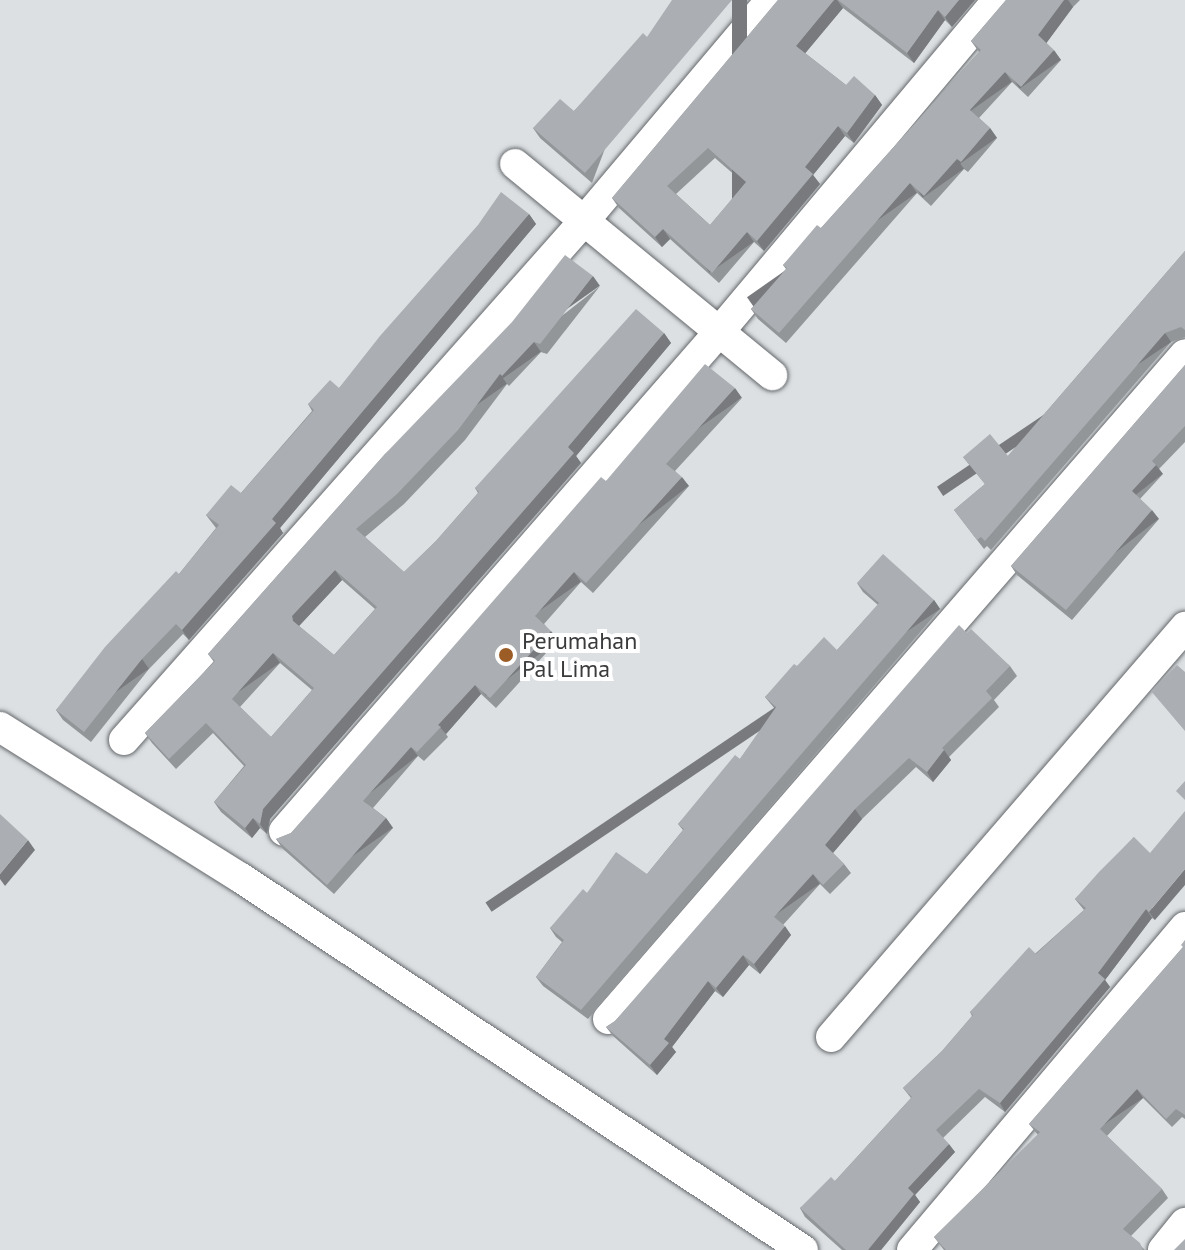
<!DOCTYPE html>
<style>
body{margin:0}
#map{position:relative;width:1185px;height:1250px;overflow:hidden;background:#dce0e3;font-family:"PT Sans",sans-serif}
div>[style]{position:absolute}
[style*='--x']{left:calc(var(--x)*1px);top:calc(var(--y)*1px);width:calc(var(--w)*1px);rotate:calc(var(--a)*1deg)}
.roads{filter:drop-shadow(0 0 2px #64676a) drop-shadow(0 0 2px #64676a)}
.minor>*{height:30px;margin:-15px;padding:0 15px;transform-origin:15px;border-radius:15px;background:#fff}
.wall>*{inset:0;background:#939699}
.shaded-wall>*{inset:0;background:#787a7d;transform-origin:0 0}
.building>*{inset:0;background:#abaeb2}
.dots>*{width:22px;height:22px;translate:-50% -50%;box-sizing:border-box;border:4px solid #fff;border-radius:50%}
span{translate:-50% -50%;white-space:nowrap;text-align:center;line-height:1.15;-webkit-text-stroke:8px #fff;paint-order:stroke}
.poi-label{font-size:24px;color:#3a3b3d}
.left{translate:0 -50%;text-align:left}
</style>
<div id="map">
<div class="roads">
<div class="minor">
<div style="--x:515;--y:164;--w:333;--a:39.4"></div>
<div style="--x:0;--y:727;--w:284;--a:32.1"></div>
<div style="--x:241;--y:878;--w:674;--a:33.5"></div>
<div style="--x:124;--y:740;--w:694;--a:-48.45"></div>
<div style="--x:584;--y:221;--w:289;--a:-49.8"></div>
<div style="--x:284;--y:831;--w:662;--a:-48.92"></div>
<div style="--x:719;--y:332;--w:434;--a:-50"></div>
<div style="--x:608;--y:1019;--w:880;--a:-49.05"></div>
<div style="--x:831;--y:1037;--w:542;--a:-49.19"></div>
<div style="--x:912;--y:1250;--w:423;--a:-49.8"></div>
<div style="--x:1163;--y:1250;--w:35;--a:-51"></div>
</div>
</div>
<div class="wall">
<div style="clip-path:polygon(evenodd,778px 0,975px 0,952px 27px,945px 20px,914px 63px,843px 8px,805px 53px,846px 85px,875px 95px,882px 105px,854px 143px,845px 136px,813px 175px,820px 184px,764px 251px,754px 242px,719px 283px,670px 239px,662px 247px,619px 208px,612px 198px,778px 0,715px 158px,745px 184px,710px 225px,676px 194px,715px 158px)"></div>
<div style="clip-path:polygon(1006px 0,1080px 0,1073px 7px,1046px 43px,1061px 60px,1028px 97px,1012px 82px,979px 118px,990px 128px,997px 138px,968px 172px,964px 169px,931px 206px,917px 193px,786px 343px,758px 319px,751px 309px,786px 269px,783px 265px,821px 228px,979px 52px,971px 41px)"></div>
<div style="clip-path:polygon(647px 37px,592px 183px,540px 138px,533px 128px,574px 111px)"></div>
<div style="clip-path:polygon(529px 214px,536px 224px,280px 528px,283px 533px,189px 640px,183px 634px,149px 669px,91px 742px,63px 720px,56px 710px,179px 574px,216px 528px,206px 515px,241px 493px,312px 411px,308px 404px,339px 388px)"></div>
<div style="clip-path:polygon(1185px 251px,1185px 337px,1171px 342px,991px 550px,987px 546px,984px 549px,954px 510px,985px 484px,963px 457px,1008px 456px)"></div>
<div style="clip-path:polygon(evenodd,600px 286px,547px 354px,541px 352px,509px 386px,507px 384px,465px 440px,404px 504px,365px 537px,404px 572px,436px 541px,478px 493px,475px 488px,664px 333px,671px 343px,576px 456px,581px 463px,270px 819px,267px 834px,260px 828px,252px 838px,221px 812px,214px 802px,244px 766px,213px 733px,176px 769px,152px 743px,145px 733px,214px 662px,208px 654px,385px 454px,600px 286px,342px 580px,375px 609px,334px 655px,299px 626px,342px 580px,600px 286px,280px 663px,312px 690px,271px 737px,240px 707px,280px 663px)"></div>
<div style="clip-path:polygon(1185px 365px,1185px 442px,1159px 469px,1163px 474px,1140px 499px,1159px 519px,1072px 620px,1017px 575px,1011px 566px)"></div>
<div style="clip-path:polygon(742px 398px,675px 471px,689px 486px,593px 593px,581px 582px,544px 624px,558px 640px,496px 708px,481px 694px,446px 734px,448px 737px,424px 761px,418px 756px,373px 808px,386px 818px,393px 828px,334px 894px,283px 849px,276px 839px,291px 833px,606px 481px)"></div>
<div style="clip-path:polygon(857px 583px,934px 600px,940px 609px,588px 1019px,543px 986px,536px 977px,562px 942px,556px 937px,550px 928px,587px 893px,647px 874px,683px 830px,678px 824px,740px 759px,775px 709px,765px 697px,797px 666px,837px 650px,878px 605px,863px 592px)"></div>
<div style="clip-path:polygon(967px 633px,1010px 666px,1017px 676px,994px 700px,999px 707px,949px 757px,951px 760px,933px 782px,916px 767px,862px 819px,833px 853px,844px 864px,851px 873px,830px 894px,820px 884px,783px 925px,791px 935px,760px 974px,749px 965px,723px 997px,715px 991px,672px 1047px,676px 1052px,657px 1075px,613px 1036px,606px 1027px,615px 1021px)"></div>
<div style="clip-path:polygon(1134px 837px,1155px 920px,1152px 918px,1105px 980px,1110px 987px,1005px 1112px,985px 1097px,943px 1138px,955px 1152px,915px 1195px,920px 1202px,881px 1250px,842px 1250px,805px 1217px,800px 1208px,835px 1181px,911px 1098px,903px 1088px,942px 1051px,972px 1016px,970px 1012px,1084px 910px,1075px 899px)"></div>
<div style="clip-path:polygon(1185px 940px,1185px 1119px,1182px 1117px,1172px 1127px,1143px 1098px,1107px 1136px,1162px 1189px,1168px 1198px,1131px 1236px,1145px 1250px,944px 1250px,934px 1237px,1038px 1135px,1029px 1124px,1183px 947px)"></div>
</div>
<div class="shaded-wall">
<div style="left:732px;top:0;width:15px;height:227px"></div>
<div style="clip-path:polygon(834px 0,837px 0,843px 8px,803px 56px,796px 46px)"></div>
<div style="clip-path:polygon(959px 0,975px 0,952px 27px,945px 17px)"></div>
<div style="clip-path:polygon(1064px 0,1068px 0,1073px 7px,1045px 45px,1038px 35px)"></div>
<div style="clip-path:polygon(938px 10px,945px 20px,914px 63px,907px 53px)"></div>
<div style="left:1054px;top:50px;width:12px;height:50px;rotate:55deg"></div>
<div style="left:1005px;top:72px;width:12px;height:52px;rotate:55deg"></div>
<div style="clip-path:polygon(875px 95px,882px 105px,854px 143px,847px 133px)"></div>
<div style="clip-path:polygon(838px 126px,845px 136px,813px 175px,820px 184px,764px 251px,757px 241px,805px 167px)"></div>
<div style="left:990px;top:128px;width:12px;height:45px;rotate:55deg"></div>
<div style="left:957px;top:159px;width:12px;height:50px;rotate:55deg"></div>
<div style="left:910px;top:183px;width:12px;height:199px;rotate:55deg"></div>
<div style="clip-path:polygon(529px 214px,536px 224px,280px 528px,283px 533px,189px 640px,182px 630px,272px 519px)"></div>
<div style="clip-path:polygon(663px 229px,670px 239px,662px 247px,655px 237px)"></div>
<div style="left:747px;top:232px;width:12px;height:54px;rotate:55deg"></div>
<div style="left:593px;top:276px;width:12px;height:86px;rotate:55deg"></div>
<div style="clip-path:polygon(664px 333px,671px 343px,576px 456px,581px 463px,270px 819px,267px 834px,260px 824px,263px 809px)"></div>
<div style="left:1165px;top:333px;width:11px;height:275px;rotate:56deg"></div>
<div style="left:534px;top:342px;width:12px;height:47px;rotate:55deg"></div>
<div style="left:500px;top:374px;width:12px;height:70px;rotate:55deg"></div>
<div style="left:735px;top:388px;width:12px;height:103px;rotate:55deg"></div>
<div style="left:1156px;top:465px;width:11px;height:35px;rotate:52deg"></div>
<div style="left:682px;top:477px;width:11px;height:143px;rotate:52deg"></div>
<div style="left:1152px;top:510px;width:11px;height:132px;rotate:52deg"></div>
<div style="clip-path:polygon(335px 570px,342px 580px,299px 626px,293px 621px,292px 616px)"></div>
<div style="left:574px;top:572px;width:12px;height:59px;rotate:55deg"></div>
<div style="left:934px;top:600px;width:11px;height:541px;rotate:56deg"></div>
<div style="left:551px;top:631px;width:11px;height:91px;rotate:52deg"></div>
<div style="left:273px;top:653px;width:12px;height:62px;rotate:55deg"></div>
<div style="left:142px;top:659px;width:12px;height:93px;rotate:55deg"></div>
<div style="clip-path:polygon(475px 685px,481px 694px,446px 734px,438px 725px)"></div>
<div style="left:411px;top:747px;width:11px;height:72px;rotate:52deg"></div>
<div style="clip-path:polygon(944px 750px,951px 760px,933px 782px,927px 772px)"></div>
<div style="clip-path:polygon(855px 809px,862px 819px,832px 854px,825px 845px)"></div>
<div style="clip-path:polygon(253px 818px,260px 828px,252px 838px,245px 828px)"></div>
<div style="left:386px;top:818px;width:12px;height:89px;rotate:55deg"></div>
<div style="clip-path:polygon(28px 840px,35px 850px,5px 886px,0 879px,0 874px)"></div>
<div style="clip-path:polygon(1185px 869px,1185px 885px,1155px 920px,1149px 912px)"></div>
<div style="left:813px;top:874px;width:12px;height:58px;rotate:55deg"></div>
<div style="clip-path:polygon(1146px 909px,1152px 918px,1105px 980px,1110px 987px,1005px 1112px,1000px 1103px)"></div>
<div style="clip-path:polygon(785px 926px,791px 935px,760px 974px,754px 964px)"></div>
<div style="clip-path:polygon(743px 955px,749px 965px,723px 997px,716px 988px)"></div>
<div style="clip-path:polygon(708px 981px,715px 991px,672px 1047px,676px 1052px,657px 1075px,650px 1065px,664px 1039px)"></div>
<div style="left:1137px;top:1089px;width:11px;height:54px;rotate:56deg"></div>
<div style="clip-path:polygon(949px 1144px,955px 1152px,915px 1195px,920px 1202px,881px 1250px,868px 1250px,908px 1188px)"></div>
</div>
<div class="building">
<div style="clip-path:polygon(672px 0,732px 0,585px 173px,533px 128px,560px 99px,574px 111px,643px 33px,647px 37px)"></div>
<div style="clip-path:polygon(evenodd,778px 0,834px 0,796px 46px,846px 85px,854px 76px,875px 95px,847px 133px,838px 126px,805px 167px,813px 174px,757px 241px,747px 232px,712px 273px,663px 229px,655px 237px,612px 198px,778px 0,708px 148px,746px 182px,710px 225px,667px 186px,708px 148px)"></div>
<div style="clip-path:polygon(838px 0,959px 0,945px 17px,938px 10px,907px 53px)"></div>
<div style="clip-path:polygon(1006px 0,1064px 0,1038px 35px,1054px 50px,1021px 87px,1005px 72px,970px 110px,990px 128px,961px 162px,957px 159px,924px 196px,910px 183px,779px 333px,751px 309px,787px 268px,783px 265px,817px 225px,821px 228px,981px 50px,971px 41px)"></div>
<div style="clip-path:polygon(501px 192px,529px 214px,272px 519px,276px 523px,182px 630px,176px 624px,142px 659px,84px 732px,56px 710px,105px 647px,176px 571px,179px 574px,219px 525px,206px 515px,231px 485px,241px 493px,314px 410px,308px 404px,330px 380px,339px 388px,380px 336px,478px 225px)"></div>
<div style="clip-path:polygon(1185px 251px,1185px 330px,1181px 327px,1165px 333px,985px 541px,981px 537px,977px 540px,954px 510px,985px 484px,963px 457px,990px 434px,1008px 456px)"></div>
<div style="clip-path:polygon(evenodd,565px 255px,593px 276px,540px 344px,534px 342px,502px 376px,500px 374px,458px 430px,397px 494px,356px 529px,404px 572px,436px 541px,479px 492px,475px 488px,636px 309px,664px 333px,568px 447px,574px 453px,263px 809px,260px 824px,253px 818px,245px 828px,214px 802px,246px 765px,206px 723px,169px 759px,145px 733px,215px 661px,208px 654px,385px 454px,512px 322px,565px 255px,335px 570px,377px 607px,334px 655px,293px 621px,292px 616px,335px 570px,565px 255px,273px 653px,314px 688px,271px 737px,232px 699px,273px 653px)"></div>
<div style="clip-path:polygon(705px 364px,735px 388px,666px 464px,682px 477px,586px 583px,574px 572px,535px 616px,551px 631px,490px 698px,475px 685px,438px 725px,441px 727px,417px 752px,411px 747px,363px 801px,386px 818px,327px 885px,276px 839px,291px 833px,601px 477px,606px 481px)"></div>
<div style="clip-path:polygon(1185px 365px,1185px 426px,1152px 461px,1156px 465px,1132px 491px,1152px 510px,1066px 610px,1011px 566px)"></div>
<div style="clip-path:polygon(883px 554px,934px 600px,581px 1010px,536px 977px,564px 940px,550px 928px,583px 889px,587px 893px,616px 852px,647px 874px,684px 829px,678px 824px,735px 755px,740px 759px,776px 707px,765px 697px,794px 664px,797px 666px,824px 637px,837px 650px,879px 603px,857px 583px)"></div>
<div style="clip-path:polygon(959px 625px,967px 633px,971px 629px,1010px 666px,986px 691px,992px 698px,942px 748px,944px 750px,927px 772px,909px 758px,855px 809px,825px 845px,844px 864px,823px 885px,813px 874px,774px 917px,785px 926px,754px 964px,743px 955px,716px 988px,708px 981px,664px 1039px,669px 1043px,650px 1065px,606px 1027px,615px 1021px)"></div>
<div style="clip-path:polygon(1177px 665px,1185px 672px,1185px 731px,1151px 691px)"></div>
<div style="clip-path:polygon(1185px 781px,1185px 800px,1176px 791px)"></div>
<div style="clip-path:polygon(1185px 811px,1185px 869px,1149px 912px,1146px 909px,1098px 973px,1105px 979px,1000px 1103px,979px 1089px,936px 1130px,949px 1144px,908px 1188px,914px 1194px,868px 1250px,846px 1250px,800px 1208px,831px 1177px,835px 1181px,912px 1097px,903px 1088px,942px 1051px,973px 1015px,970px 1012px,1029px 947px,1036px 954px,1086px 908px,1075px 899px,1099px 872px,1134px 837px,1150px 853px)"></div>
<div style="clip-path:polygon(0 814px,28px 840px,0 874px)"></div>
<div style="clip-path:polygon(1185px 940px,1185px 1115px,1176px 1109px,1166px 1119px,1137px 1089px,1100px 1129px,1162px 1189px,1123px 1229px,1140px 1243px,1143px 1250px,946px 1250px,934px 1237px,1040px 1132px,1029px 1124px,1183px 947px,1181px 945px)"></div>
<div style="clip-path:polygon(1185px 1239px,1185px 1250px,1174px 1250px)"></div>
</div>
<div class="dots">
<div style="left:506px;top:655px;background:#9c5c26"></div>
</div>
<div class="poi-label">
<span class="left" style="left:522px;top:655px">Perumahan<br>Pal Lima</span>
</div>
</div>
